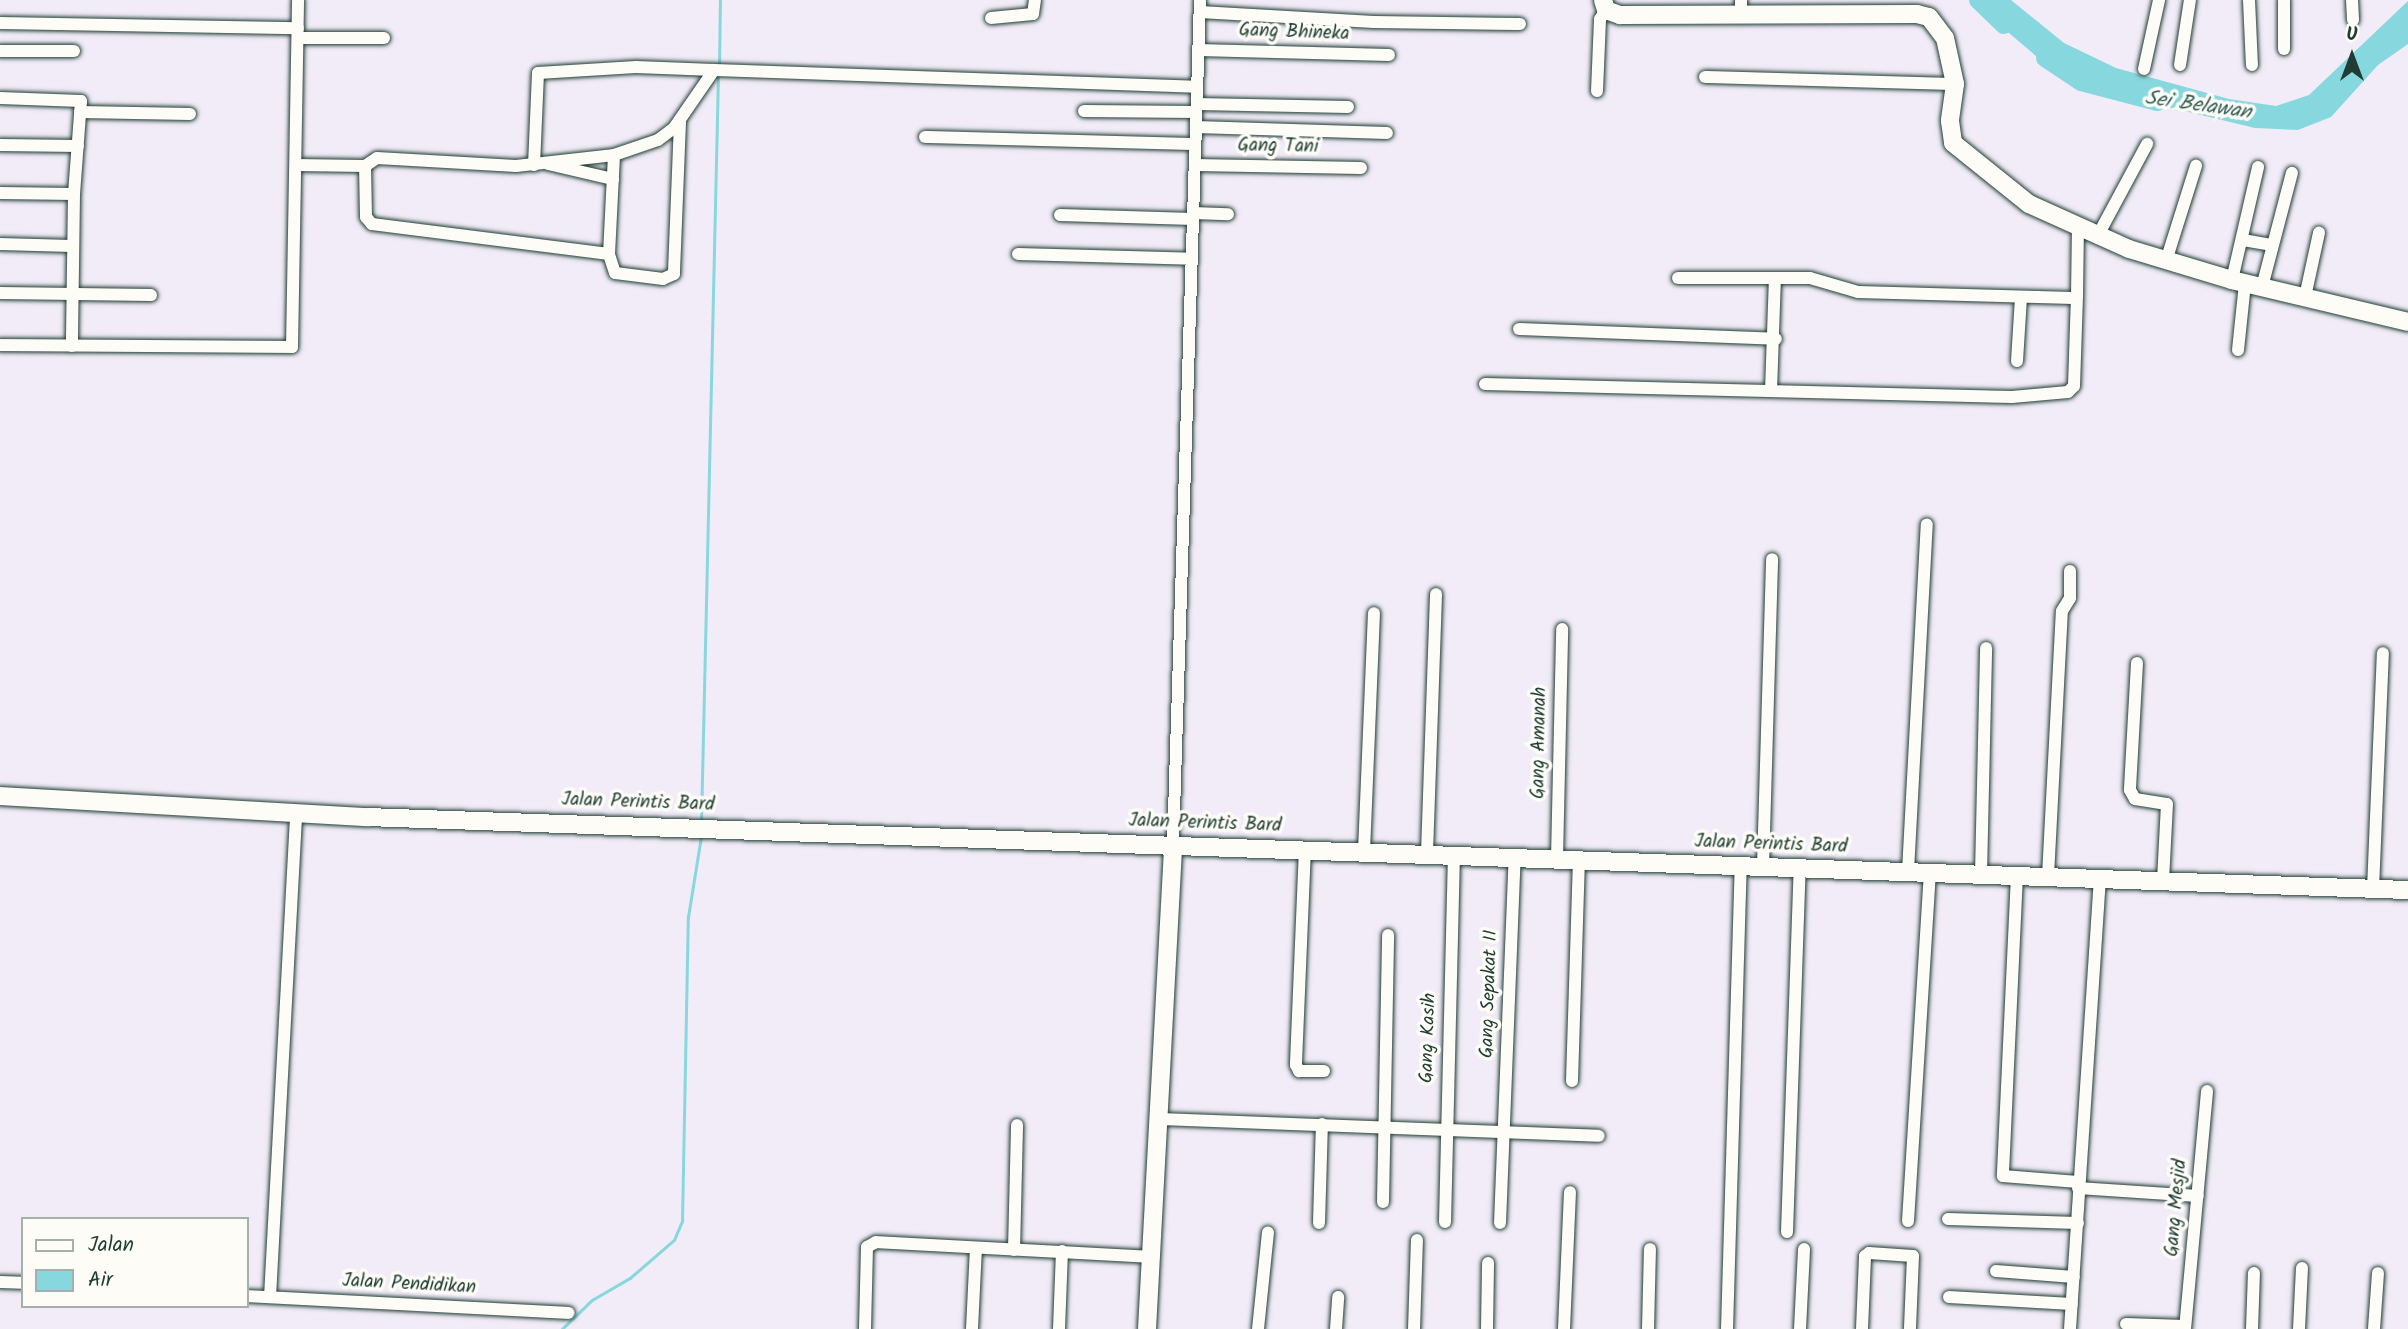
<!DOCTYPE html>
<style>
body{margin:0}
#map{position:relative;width:2408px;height:1329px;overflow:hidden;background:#f1ecf7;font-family:Kalam,sans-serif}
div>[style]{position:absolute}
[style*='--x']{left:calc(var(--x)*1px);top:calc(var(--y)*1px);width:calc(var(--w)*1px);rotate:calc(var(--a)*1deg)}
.water>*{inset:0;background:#87d8de}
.stream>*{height:2.5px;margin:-1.25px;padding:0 1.25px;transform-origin:1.25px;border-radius:1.25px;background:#87d8de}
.river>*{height:18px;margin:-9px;padding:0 9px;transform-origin:9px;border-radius:9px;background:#87d8de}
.roads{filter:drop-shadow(0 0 2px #1f3d34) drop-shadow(0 0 2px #1f3d34)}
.street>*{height:12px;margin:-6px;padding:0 6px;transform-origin:6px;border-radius:6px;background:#fdfcf7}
.secondary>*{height:18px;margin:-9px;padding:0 9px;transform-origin:9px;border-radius:9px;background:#fdfcf7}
span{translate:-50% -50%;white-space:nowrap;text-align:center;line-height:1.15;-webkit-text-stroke:7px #fdfcf7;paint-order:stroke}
.street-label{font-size:19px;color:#1f3d34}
.water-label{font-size:21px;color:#345c56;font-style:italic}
.legend{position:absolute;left:21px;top:1217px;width:228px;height:91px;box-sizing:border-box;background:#fdfcf7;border:2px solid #a4b0a9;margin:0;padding:9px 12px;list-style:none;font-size:21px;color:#1f3d34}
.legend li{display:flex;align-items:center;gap:14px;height:35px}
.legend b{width:35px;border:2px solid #a4b0a9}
.north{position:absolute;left:2317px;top:21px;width:70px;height:70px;-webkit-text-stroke:5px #fdfcf7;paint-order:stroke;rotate:0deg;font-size:19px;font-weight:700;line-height:28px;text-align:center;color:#1f3d34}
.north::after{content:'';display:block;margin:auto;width:24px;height:32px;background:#1f3d34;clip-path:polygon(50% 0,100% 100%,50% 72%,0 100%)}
</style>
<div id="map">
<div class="water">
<div style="clip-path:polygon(1980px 0,2011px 0,2064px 43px,2116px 68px,2229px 99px,2276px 106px,2309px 95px,2408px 1px,2408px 44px,2378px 65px,2331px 117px,2298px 130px,2255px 128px,2143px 101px,2068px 74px,2043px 62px,1996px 22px)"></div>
</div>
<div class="stream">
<div style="--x:719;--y:68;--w:68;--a:-89.2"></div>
<div style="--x:701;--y:823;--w:749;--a:-88.7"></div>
<div style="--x:562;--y:1329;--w:42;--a:-44"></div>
<div style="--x:592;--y:1300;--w:44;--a:-30.1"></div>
<div style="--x:630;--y:1278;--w:58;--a:-40.8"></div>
<div style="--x:674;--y:1240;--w:21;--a:-67"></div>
<div style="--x:682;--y:1221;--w:304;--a:-88.9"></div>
<div style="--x:688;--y:917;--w:81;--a:-80.8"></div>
</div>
<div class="river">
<div style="--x:1978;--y:0;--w:36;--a:44"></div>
<div style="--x:2045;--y:58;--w:43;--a:33.7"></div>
<div style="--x:2081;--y:82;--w:79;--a:14.7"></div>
</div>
<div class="roads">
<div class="street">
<div style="--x:2249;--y:0;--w:65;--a:87.4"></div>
<div style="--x:2284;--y:0;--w:49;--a:90"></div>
<div style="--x:2352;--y:0;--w:20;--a:87"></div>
<div style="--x:1200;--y:12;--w:174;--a:3.3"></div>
<div style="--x:1374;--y:22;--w:146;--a:0.8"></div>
<div style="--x:1741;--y:17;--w:17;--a:-90"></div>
<div style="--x:991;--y:18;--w:42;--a:-5.4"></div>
<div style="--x:1033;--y:14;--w:14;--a:-82"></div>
<div style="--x:0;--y:23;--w:298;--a:1"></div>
<div style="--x:298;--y:38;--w:86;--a:0"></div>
<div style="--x:1198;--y:50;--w:191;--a:1.5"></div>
<div style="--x:0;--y:51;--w:74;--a:0"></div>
<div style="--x:2180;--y:65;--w:66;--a:-81.3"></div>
<div style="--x:2144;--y:69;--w:71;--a:-77.7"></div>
<div style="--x:1705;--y:77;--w:250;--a:1.6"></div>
<div style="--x:1597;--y:91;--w:72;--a:-87.6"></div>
<div style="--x:1600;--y:19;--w:11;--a:-56"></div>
<div style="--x:0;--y:98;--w:81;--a:2.1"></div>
<div style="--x:81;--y:101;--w:93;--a:94.3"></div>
<div style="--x:74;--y:194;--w:152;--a:90.8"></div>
<div style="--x:1197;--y:104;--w:151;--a:1.1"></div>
<div style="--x:1084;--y:111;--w:112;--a:0.5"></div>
<div style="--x:80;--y:112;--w:110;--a:1"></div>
<div style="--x:680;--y:122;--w:152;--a:92.3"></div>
<div style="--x:674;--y:274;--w:12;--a:156"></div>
<div style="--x:663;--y:279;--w:48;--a:-172.9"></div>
<div style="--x:615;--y:273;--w:20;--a:-108"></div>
<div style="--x:609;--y:254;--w:99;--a:-87.1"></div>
<div style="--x:614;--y:155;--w:46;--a:-18.8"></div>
<div style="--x:658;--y:140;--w:20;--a:-37"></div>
<div style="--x:674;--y:128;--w:70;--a:-55.4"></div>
<div style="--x:714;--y:70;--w:483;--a:2"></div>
<div style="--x:1196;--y:127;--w:191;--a:1.8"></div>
<div style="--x:925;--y:137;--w:270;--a:1.5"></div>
<div style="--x:0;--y:145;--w:78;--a:0.7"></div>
<div style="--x:548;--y:164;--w:67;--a:13"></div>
<div style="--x:296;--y:165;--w:69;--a:0.8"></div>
<div style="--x:534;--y:165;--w:92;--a:-87.5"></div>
<div style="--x:538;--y:73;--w:98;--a:-3.5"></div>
<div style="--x:636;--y:67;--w:78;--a:2.2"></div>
<div style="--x:1195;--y:165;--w:166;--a:1"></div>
<div style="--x:0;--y:193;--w:74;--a:0.8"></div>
<div style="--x:1193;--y:213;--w:35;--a:2"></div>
<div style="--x:1060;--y:215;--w:133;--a:1.7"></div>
<div style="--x:2097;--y:237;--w:106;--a:-61.7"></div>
<div style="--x:2243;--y:240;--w:27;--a:10"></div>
<div style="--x:0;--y:244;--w:72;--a:1.6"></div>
<div style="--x:609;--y:254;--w:239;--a:-172.8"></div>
<div style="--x:372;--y:224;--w:9;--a:-131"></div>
<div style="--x:366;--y:217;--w:51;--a:-91.1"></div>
<div style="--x:365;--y:166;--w:14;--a:-34"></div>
<div style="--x:377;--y:158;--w:139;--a:3.3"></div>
<div style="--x:516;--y:166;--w:99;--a:-6.4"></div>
<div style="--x:1018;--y:254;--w:174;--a:1.6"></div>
<div style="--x:2166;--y:261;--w:100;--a:-72.5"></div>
<div style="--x:1678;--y:278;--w:132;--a:0"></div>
<div style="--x:1810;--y:278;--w:50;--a:16.3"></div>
<div style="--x:1858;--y:292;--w:215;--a:1.6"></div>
<div style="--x:2073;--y:298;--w:4;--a:-27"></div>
<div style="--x:2077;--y:296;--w:68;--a:-89.2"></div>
<div style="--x:2232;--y:280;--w:116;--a:-77"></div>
<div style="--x:2262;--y:287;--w:118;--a:-75.3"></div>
<div style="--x:0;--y:293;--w:151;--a:0.8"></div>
<div style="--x:2305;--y:297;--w:66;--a:-77.7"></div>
<div style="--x:1519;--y:329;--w:257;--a:2.2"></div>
<div style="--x:0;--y:345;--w:292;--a:0.4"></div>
<div style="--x:292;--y:347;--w:347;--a:-89"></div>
<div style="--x:2238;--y:350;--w:67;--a:-84"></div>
<div style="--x:2017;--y:361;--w:64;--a:-86.4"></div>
<div style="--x:1485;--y:384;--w:527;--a:1.41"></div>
<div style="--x:2012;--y:397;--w:56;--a:-5.1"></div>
<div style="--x:2068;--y:392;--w:8;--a:-45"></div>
<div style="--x:2074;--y:386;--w:90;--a:-88.1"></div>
<div style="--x:1771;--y:391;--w:112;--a:-88"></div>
<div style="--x:2137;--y:663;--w:127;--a:93.2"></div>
<div style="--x:2130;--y:790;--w:10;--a:61"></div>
<div style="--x:2135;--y:799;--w:32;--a:9"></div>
<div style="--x:2167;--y:804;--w:77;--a:93"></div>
<div style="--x:1173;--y:844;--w:844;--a:-88.17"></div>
<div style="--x:1305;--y:848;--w:217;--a:92.4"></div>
<div style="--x:1296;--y:1065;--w:7;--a:63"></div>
<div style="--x:1299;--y:1071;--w:25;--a:0"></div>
<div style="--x:1364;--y:851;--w:238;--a:-87.6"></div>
<div style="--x:1427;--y:853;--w:259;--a:-88"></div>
<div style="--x:1557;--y:858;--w:229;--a:-88.7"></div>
<div style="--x:1763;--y:866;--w:307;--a:-88.3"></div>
<div style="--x:1908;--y:871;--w:347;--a:-86.9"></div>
<div style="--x:1981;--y:874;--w:226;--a:-88.7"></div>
<div style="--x:2017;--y:875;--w:301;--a:92.7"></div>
<div style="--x:2003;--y:1176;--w:75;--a:4.6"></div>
<div style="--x:2048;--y:876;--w:265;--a:-87"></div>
<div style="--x:2062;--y:611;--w:15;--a:-58"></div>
<div style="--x:2070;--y:598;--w:27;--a:-90"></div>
<div style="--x:2373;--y:889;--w:236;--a:-87.6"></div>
<div style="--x:1572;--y:1081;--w:222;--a:-88.2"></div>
<div style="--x:1160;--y:1119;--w:439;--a:2.2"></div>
<div style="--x:2078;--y:1188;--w:120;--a:3.8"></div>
<div style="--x:1383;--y:1202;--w:267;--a:-88.9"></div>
<div style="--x:1948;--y:1219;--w:130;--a:1.8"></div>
<div style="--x:1908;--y:1221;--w:350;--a:-86.4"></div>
<div style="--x:1445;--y:1222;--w:368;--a:-88.6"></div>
<div style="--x:1319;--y:1223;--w:99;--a:-88.3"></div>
<div style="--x:1500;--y:1223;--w:367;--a:-87.7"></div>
<div style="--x:1787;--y:1232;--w:365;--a:-88"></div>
<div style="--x:1014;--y:1250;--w:125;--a:-88.6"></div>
<div style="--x:1996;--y:1271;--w:78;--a:4.4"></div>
<div style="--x:0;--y:1282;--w:23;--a:2"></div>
<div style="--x:247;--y:1296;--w:322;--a:3"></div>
<div style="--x:270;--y:1297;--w:485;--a:-86.9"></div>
<div style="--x:1949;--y:1297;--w:123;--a:3.3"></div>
<div style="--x:2126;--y:1324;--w:58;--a:2"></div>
<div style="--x:865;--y:1329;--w:82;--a:-88.6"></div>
<div style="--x:867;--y:1247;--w:10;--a:-29"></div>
<div style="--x:876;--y:1242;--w:276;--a:3.1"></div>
<div style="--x:972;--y:1329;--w:81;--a:-87.2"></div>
<div style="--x:1059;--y:1329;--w:78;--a:-87.8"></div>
<div style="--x:1258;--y:1329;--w:97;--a:-84.1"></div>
<div style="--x:1336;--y:1329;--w:32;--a:-86"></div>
<div style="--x:1414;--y:1329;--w:89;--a:-88.1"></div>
<div style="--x:1487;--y:1329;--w:66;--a:-89.1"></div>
<div style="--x:1564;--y:1329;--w:137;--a:-87.5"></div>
<div style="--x:1648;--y:1329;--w:80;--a:-88.6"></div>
<div style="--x:1727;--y:1329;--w:464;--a:-88.3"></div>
<div style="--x:1800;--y:1329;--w:80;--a:-87.1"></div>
<div style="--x:1862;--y:1329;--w:73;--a:-87.6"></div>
<div style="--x:1865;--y:1256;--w:5;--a:-37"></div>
<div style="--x:1869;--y:1253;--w:44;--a:3.9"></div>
<div style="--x:1913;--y:1256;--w:73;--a:92.4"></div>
<div style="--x:2070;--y:1329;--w:452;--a:-86.2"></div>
<div style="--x:2185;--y:1329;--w:239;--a:-84.7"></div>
<div style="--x:2252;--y:1329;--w:56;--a:-88"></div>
<div style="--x:2299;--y:1329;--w:61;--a:-87.2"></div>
<div style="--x:2374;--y:1329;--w:56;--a:-85.9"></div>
</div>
<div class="secondary">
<div style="--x:1603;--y:0;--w:10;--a:73"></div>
<div style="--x:1606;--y:10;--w:15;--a:20"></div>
<div style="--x:1620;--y:15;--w:297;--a:-0.2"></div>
<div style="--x:1917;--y:14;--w:12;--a:14"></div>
<div style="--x:1929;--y:17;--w:26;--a:53"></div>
<div style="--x:1945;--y:38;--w:47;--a:77.7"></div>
<div style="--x:1955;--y:84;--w:37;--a:98"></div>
<div style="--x:1950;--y:121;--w:22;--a:82"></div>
<div style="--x:1953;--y:143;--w:97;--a:38.8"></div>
<div style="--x:2029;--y:204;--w:110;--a:24.2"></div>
<div style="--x:2129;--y:249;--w:108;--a:16.8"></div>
<div style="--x:2232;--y:280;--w:181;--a:13.4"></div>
<div style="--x:0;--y:796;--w:368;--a:3.3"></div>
<div style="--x:367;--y:817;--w:2042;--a:2.05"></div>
<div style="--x:1147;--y:1329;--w:486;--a:-86.9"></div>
</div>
</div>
<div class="street-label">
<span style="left:1294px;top:33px;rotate:2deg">Gang Bhineka</span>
<span style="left:1278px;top:147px;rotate:1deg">Gang Tani</span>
<span style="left:1540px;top:743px;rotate:-89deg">Gang Amanah</span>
<span style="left:638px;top:803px;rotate:2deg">Jalan Perintis Bard</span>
<span style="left:1205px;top:824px;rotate:2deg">Jalan Perintis Bard</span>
<span style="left:1771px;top:845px;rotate:2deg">Jalan Perintis Bard</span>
<span style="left:1490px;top:994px;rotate:-88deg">Gang Sepakat II</span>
<span style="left:1429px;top:1038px;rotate:-88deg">Gang Kasih</span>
<span style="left:2177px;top:1208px;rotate:-85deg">Gang Mesjid</span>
<span style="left:409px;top:1285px;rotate:3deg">Jalan Pendidikan</span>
</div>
<div class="water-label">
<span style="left:2198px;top:106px;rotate:8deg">Sei Belawan</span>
</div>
<ul class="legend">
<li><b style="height:9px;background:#fdfcf7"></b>Jalan</li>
<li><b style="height:19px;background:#87d8de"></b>Air</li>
</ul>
<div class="north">U</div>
</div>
